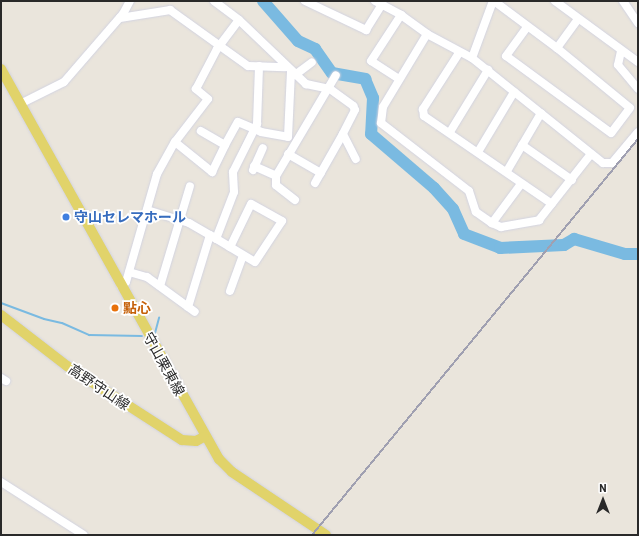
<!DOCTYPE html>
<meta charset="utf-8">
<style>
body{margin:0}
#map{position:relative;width:639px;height:536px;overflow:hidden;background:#eae5dc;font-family:Barlow,"Noto Sans JP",sans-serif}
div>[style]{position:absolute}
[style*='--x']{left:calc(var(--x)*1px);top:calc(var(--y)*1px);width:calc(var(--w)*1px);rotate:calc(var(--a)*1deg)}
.stream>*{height:2px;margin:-1px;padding:0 1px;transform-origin:1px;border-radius:1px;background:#7abae1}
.river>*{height:12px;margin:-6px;padding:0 6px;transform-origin:6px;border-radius:6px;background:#7abae1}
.roads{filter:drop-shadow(0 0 1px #d2d3e0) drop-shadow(0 0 1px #d2d3e0)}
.minor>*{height:8px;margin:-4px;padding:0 4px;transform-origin:4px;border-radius:4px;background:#fff}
.major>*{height:10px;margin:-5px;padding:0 5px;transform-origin:5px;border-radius:5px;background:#e1d36a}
.rail>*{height:2px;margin:-1px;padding:0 1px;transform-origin:1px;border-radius:1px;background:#a0a0b1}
.dots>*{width:11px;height:11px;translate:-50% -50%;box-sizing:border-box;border:2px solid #fff;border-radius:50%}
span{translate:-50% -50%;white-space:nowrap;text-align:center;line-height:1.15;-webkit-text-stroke:3.5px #fff;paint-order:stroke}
.shop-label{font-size:14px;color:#366cbe;font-weight:700}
.left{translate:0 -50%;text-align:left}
.food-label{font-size:14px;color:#c56008;font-weight:700}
.street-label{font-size:14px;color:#292929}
.frame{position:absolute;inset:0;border:2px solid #292929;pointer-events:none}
.north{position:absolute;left:583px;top:480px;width:40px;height:40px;-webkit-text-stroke:3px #fff;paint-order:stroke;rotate:0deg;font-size:11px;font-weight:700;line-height:16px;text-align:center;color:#292929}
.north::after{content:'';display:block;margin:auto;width:14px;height:18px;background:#292929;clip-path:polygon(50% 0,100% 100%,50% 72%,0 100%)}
</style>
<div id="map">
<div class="stream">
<div style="--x:1;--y:303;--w:46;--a:20.4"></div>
<div style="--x:44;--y:319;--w:18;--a:13"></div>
<div style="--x:62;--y:323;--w:30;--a:24"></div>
<div style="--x:89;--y:335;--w:53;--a:1.1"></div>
<div style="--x:155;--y:333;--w:16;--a:-75"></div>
</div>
<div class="river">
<div style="--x:263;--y:1;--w:53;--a:48.8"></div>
<div style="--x:298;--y:41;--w:19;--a:25"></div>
<div style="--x:315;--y:49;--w:29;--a:55"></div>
<div style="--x:332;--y:73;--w:34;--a:10"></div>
<div style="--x:365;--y:79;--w:21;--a:67"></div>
<div style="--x:373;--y:98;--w:36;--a:93"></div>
<div style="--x:371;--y:134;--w:83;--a:40.6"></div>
<div style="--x:434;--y:188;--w:28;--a:48"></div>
<div style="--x:453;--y:209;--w:27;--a:66"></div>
<div style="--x:464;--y:234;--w:39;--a:21"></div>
<div style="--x:500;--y:248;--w:64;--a:-2.7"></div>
<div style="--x:564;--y:245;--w:12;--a:-31"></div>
<div style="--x:574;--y:239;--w:53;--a:16.4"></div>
<div style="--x:625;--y:254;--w:13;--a:0"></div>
</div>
<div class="roads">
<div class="minor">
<div style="--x:214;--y:1;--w:31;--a:37"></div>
<div style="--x:239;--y:20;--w:93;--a:43.7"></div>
<div style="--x:306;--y:84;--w:25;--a:12"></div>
<div style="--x:330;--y:89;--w:29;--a:36"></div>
<div style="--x:353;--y:106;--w:4;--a:63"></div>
<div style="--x:355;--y:110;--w:27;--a:117"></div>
<div style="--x:343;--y:134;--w:28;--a:63"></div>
<div style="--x:305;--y:1;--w:68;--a:25.4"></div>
<div style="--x:366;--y:30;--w:31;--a:-58"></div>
<div style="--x:375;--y:1;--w:30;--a:28"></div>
<div style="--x:401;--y:15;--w:32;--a:36"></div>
<div style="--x:427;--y:34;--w:51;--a:28.1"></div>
<div style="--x:472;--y:58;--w:168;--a:38.7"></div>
<div style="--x:603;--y:163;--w:9;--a:0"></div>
<div style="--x:612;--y:163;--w:40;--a:-50"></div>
<div style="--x:494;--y:1;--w:79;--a:36.7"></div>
<div style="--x:557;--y:48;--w:94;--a:39.4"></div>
<div style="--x:630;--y:108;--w:31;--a:127"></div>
<div style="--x:611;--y:133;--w:130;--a:-143.7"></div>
<div style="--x:506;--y:56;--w:36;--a:-54"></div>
<div style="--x:555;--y:1;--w:103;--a:36.3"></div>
<div style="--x:623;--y:1;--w:27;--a:56"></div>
<div style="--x:120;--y:18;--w:51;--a:-9.1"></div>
<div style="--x:170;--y:10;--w:96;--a:35.7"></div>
<div style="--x:248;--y:66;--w:37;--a:2"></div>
<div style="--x:427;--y:34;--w:85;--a:121.1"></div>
<div style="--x:383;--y:107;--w:16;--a:97"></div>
<div style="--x:381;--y:123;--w:111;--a:37.7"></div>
<div style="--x:469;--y:191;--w:22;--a:72"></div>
<div style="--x:476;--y:212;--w:19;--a:35"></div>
<div style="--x:557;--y:48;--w:36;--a:-54"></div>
<div style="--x:621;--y:51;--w:14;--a:102"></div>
<div style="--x:618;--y:65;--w:31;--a:50"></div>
<div style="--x:459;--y:53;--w:67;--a:122.7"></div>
<div style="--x:423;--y:109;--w:7;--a:82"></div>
<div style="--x:424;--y:116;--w:155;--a:34.5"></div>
<div style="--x:472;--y:58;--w:61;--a:-69.8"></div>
<div style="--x:295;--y:75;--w:21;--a:-37"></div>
<div style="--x:399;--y:79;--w:33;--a:-147"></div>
<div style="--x:371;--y:61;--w:55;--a:-56.9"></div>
<div style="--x:20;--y:104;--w:49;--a:-26.6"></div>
<div style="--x:64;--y:82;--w:90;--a:-49.1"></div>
<div style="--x:123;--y:14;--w:15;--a:-62"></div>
<div style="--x:450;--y:132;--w:73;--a:-58.5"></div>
<div style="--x:175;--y:142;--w:48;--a:39"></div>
<div style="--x:212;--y:172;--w:30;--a:-64"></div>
<div style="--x:225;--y:145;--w:28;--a:-150"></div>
<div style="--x:225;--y:145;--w:26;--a:-61"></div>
<div style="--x:238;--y:122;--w:25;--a:23"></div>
<div style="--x:261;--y:132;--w:27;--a:10"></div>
<div style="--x:288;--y:137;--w:66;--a:-87.4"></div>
<div style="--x:522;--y:145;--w:61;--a:35"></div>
<div style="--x:478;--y:152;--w:70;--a:-59"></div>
<div style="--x:288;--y:154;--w:38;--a:30"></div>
<div style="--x:254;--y:166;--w:24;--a:24"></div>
<div style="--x:253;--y:170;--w:24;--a:-66"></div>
<div style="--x:507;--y:171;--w:67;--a:-59.6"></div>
<div style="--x:315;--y:183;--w:56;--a:-60.3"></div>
<div style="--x:521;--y:184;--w:49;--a:126.6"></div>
<div style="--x:492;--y:223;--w:10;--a:24"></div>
<div style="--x:501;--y:227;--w:39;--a:-10"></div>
<div style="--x:539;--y:220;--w:84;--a:-51.8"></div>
<div style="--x:295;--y:200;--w:24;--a:-142"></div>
<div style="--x:276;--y:185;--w:9;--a:-90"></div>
<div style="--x:276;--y:176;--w:117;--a:-59.3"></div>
<div style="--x:147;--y:210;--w:44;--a:17.2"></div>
<div style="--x:189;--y:223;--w:24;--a:30"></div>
<div style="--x:210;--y:235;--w:52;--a:31"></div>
<div style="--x:255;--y:262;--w:49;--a:-56.6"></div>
<div style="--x:282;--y:221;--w:35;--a:-151"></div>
<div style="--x:251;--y:204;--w:48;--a:116"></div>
<div style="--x:216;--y:239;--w:50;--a:-69"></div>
<div style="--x:234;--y:192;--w:20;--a:-93"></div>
<div style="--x:233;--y:172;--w:54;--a:-63.4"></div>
<div style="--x:257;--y:124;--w:58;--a:-88"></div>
<div style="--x:129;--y:272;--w:19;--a:16"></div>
<div style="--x:147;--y:277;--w:59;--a:36.1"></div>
<div style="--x:121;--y:286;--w:6;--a:-39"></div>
<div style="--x:126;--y:282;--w:112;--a:-74"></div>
<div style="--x:157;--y:174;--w:37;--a:-61"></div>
<div style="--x:175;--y:142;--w:54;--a:-52.5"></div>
<div style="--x:208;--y:99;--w:16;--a:-140"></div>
<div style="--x:196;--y:89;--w:45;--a:-62.3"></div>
<div style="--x:217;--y:49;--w:36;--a:-53"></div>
<div style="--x:160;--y:286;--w:104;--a:-73.3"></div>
<div style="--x:230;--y:291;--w:38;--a:-70"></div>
<div style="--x:188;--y:307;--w:75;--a:-73"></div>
<div style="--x:1;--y:378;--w:6;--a:31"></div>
<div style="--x:1;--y:482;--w:98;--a:32.6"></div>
</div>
<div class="major">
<div style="--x:1;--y:69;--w:447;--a:60.8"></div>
<div style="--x:219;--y:459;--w:18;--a:45"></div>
<div style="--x:232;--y:472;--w:113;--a:33.8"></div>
<div style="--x:1;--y:315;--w:83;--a:37.7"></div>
<div style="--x:67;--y:366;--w:137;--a:32.8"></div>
<div style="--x:182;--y:440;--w:14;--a:4"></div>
<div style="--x:196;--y:441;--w:9;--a:-27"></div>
</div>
</div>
<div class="rail">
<div style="--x:312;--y:535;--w:513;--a:-50.54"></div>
</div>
<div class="dots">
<div style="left:66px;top:217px;background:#3f7fe0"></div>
<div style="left:115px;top:308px;background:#e8710a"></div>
</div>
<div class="shop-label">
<span class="left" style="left:74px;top:217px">守山セレマホール</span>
</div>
<div class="food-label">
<span class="left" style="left:123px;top:308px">點心</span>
</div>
<div class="street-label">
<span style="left:164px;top:364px;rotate:61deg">守山栗東線</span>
<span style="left:99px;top:387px;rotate:34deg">高野守山線</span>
</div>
<div class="frame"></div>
<div class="north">N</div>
</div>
